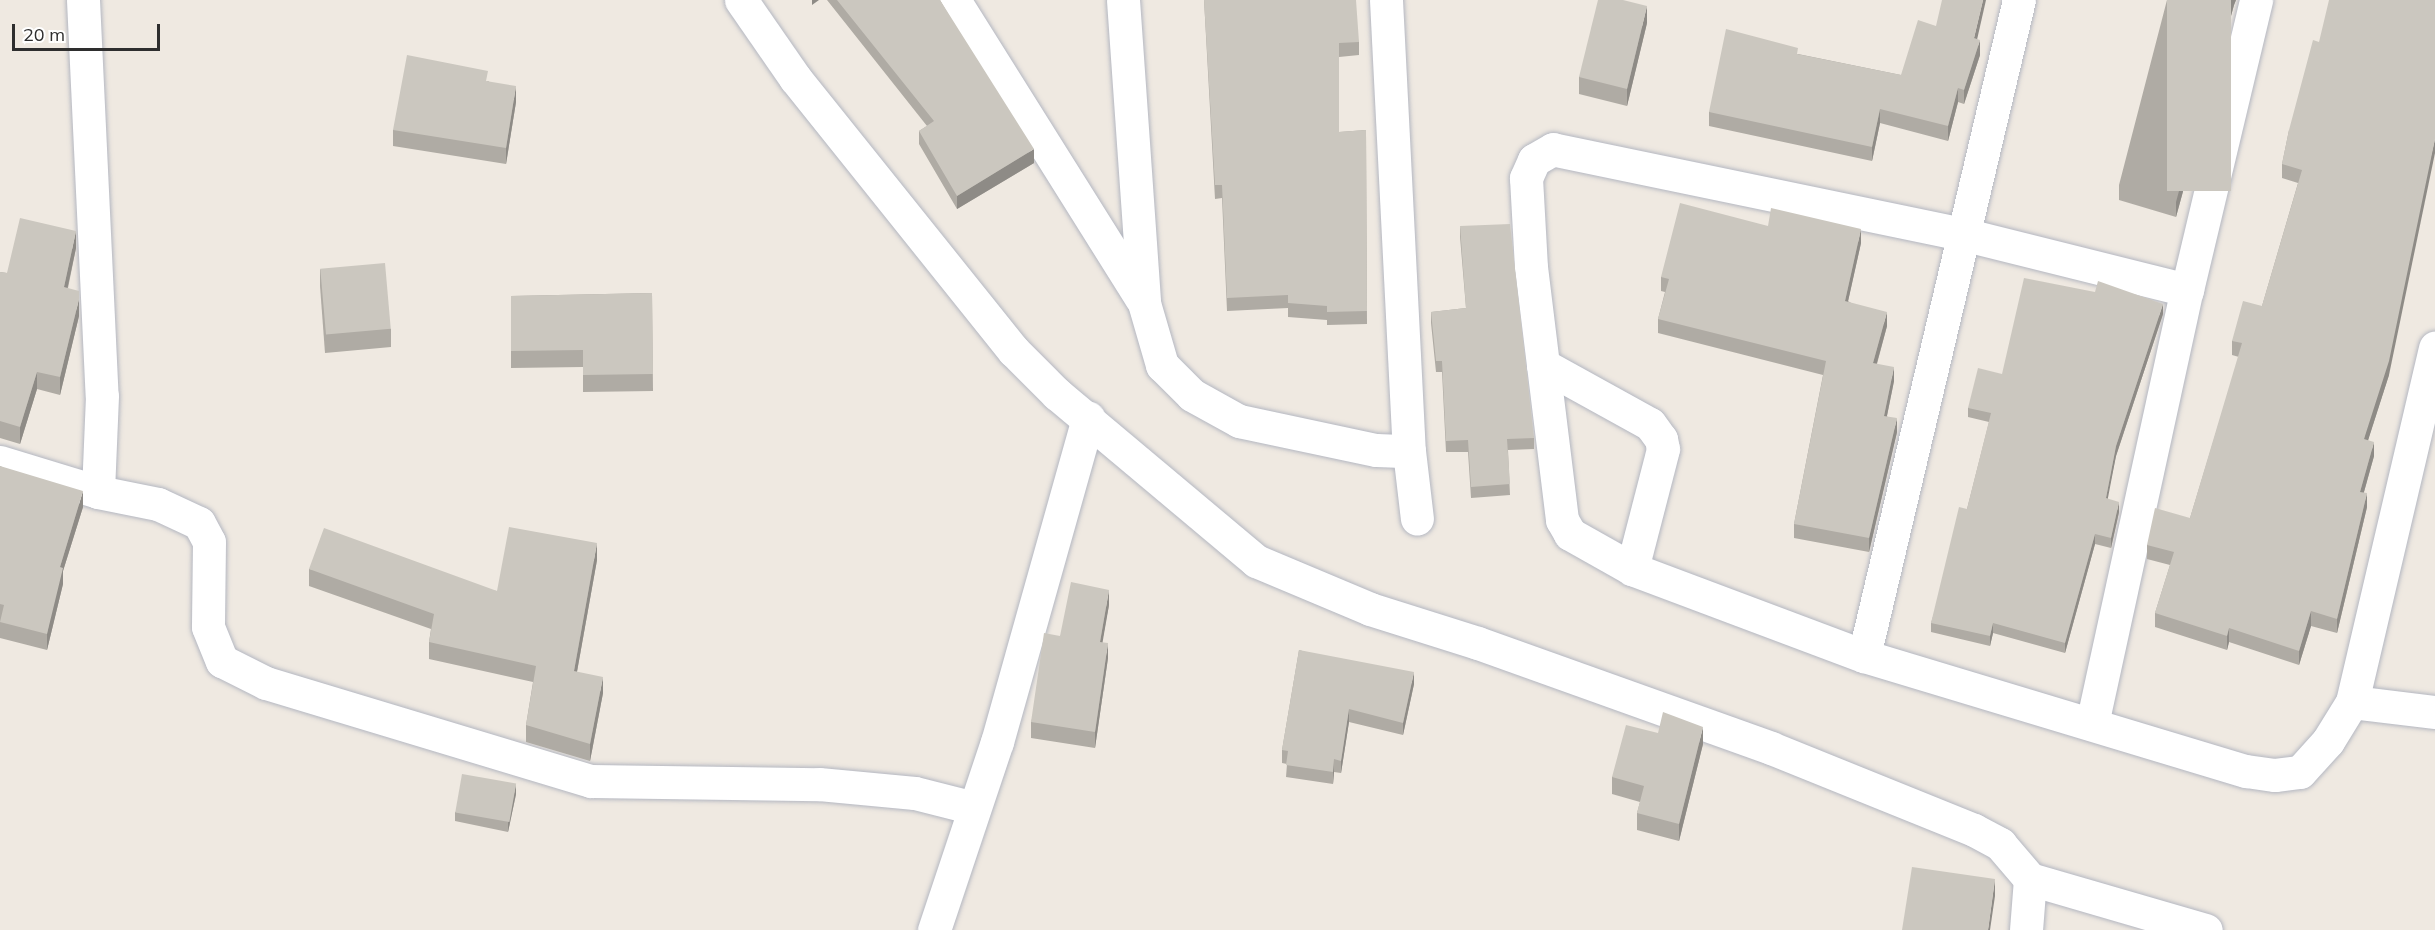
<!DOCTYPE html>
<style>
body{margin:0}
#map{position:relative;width:2435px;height:930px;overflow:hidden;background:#efe9e1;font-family:Mulish,sans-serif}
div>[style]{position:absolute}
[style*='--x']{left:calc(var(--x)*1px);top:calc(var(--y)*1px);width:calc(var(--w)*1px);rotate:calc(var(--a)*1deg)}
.roads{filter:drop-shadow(0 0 2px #b4b7c1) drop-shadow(0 0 2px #b4b7c1)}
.street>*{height:33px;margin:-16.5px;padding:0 16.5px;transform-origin:16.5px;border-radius:16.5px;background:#fff}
.wall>*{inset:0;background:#afaba4}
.shaded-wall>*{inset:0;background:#8e8b86}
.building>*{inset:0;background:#cbc7bf;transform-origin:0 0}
span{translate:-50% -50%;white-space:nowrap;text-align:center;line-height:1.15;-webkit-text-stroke:4.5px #fff;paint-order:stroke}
.scale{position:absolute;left:12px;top:24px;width:148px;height:27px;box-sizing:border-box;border:3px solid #2e2e2e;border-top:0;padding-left:8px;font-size:18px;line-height:21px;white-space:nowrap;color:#2e2e2e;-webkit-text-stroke:4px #fff;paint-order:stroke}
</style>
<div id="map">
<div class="roads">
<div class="street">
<div style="--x:83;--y:0;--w:396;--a:87.3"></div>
<div style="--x:102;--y:396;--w:96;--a:92.4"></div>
<div style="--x:741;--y:0;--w:95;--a:55.3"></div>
<div style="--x:795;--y:78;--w:350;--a:51.3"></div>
<div style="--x:1014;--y:351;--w:61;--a:45"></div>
<div style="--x:1057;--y:394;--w:260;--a:40"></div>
<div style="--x:1256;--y:561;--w:124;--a:22.8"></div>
<div style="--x:1370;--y:609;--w:113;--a:17.5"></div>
<div style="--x:1478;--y:643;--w:311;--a:19.7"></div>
<div style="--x:1771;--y:748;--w:219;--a:22"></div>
<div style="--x:1974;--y:830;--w:30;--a:28"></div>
<div style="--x:2000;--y:844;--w:46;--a:49.4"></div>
<div style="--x:2030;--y:879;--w:51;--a:94.5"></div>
<div style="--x:954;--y:0;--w:352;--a:57.9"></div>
<div style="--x:1123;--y:0;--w:304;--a:86"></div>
<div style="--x:1144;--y:303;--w:65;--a:73.8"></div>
<div style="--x:1162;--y:365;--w:42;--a:45"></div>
<div style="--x:1192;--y:395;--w:54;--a:29"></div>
<div style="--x:1239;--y:421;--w:140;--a:12"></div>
<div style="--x:1376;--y:450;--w:33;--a:2"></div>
<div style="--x:1386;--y:0;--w:452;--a:87.1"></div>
<div style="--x:1409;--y:451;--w:68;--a:83.3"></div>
<div style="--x:2187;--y:290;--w:232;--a:-166"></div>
<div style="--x:1962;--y:234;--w:418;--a:-168.3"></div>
<div style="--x:1553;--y:149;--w:22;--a:150"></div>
<div style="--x:1534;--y:160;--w:20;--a:114"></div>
<div style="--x:1526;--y:178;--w:89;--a:86.8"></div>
<div style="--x:1531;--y:267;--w:99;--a:83"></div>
<div style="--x:1543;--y:365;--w:156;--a:83"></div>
<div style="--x:1562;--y:520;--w:16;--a:60"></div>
<div style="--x:1570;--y:534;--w:71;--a:29.4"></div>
<div style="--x:1632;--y:569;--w:248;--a:20.6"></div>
<div style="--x:1864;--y:656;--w:399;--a:16.8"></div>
<div style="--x:2246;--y:771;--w:29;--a:8"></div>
<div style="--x:2275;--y:775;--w:25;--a:-7"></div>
<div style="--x:2300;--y:772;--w:42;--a:-47.9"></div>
<div style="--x:2328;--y:741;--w:46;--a:-58.4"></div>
<div style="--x:2352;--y:702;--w:364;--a:-76.8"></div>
<div style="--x:1543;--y:365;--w:122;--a:28.9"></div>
<div style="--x:1650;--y:424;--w:19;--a:54"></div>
<div style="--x:1661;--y:439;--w:10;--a:79"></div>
<div style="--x:1663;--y:449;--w:124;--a:104.5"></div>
<div style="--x:0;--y:462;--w:102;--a:17"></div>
<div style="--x:98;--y:492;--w:61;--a:11.3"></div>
<div style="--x:158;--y:504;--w:45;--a:24.9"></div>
<div style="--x:199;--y:523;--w:21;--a:62"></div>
<div style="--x:209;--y:542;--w:85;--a:90.7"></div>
<div style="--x:208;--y:627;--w:37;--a:68"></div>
<div style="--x:222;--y:661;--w:49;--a:26.6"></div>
<div style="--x:266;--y:683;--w:339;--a:16.8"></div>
<div style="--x:591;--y:781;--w:228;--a:0.8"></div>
<div style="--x:819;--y:784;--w:96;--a:5.4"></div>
<div style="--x:915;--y:793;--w:61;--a:14.3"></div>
<div style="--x:1864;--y:656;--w:674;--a:-76.71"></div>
<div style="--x:2352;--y:702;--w:84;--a:6.9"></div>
<div style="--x:2092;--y:724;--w:444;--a:-77.7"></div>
<div style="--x:2187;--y:290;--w:298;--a:-76.6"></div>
<div style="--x:2030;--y:879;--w:183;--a:16.2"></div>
<div style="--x:934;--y:930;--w:198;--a:-71.5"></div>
<div style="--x:997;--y:742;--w:337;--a:-74.3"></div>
</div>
</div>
<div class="wall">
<div style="clip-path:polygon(827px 0,940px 0,1034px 163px,957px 209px,919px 144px,919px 131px,927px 126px)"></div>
<div style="clip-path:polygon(1204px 0,1337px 0,1359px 42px,1359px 55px,1339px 57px,1339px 132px,1366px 130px,1367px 324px,1327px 325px,1327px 320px,1288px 317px,1288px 308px,1227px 311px,1222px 198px,1215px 199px)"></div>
<div style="clip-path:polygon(2167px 0,2236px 0,2234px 5px,2176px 217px,2119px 200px,2119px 185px)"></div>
<div style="clip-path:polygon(1647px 23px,1627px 106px,1579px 94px,1579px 77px)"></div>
<div style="clip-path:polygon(1977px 39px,1980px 55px,1964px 104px,1958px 102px,1948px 141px,1880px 123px,1872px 161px,1709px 126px,1709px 112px,1798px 54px,1901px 75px)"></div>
<div style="clip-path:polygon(488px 81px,516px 102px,506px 164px,393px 146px,393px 130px)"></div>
<div style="clip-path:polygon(2289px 130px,2389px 375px,2368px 440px,2374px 456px,2364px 492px,2367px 507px,2337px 633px,2311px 626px,2299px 665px,2229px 642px,2227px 650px,2155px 627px,2155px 613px,2170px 565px,2147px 559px,2147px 545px,2190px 518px,2239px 357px,2232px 355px,2232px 341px,2262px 306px,2298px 183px,2282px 178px,2282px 164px)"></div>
<div style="clip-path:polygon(1460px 226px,1534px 438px,1534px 449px,1508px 450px,1510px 495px,1471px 498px,1468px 452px,1446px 452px,1442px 372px,1436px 372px,1431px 323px,1431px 312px,1466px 308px,1460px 237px)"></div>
<div style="clip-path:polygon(1768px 226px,1861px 243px,1848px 301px,1887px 326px,1877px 364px,1894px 381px,1887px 416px,1897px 432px,1869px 552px,1794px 538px,1794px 524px,1823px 375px,1658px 333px,1658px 319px,1665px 292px,1661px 291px,1661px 277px)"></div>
<div style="clip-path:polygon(76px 248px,68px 288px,79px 316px,60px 395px,37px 389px,20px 444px,0 438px,0 272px,7px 273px)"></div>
<div style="clip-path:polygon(320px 269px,391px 329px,391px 347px,325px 353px,320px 286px)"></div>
<div style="clip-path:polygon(652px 293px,653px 391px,583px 392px,583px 367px,511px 368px,511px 296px)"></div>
<div style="clip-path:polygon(2163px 314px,2116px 456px,2107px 498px,2119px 512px,2111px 548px,2095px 544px,2065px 653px,1993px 633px,1990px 646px,1931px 632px,1931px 623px,1967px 509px,1989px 422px,1968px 417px,1968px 408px)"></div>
<div style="clip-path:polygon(0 466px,83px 507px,63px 571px,63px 584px,47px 650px,0 638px)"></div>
<div style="clip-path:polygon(597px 560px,577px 672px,603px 693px,590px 761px,526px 742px,526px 725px,533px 682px,429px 659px,429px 642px,431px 629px,309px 586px,309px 569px,497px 591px)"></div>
<div style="clip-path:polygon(1109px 605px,1102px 642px,1108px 658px,1095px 748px,1031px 738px,1031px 722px,1060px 636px)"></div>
<div style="clip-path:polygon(1299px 650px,1414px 684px,1403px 735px,1349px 722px,1341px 773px,1334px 772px,1333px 784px,1286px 777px,1287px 764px,1282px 763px,1282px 750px)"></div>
<div style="clip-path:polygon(1658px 733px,1703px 744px,1679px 841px,1637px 830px,1637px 813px,1640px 802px,1612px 794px,1612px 777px)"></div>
<div style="clip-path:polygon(516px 794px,508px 832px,455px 821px,455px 812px)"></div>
</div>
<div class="shaded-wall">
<div style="clip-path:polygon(812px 0,819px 0,812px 5px)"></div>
<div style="clip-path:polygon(1983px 0,1986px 0,1974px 53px,1974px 38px)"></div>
<div style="clip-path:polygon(2231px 0,2236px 0,2234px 5px,2176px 217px,2176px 202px)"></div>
<div style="clip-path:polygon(1647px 6px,1647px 23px,1627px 106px,1627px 89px)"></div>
<div style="clip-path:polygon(1980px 40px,1980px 55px,1964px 104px,1964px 90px)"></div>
<div style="clip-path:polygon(516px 86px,516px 102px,506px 164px,506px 148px)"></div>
<div style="clip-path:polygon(1958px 88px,1958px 102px,1948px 141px,1948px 126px)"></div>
<div style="clip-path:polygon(1880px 109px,1880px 123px,1872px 161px,1872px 147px)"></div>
<div style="clip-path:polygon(2435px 139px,2435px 153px,2389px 375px,2364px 453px,2364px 439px)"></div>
<div style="clip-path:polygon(1034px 149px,1034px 163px,957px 209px,957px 196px)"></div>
<div style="clip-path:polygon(1861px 229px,1861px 243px,1845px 315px,1845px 301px)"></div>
<div style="clip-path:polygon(76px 231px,76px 248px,64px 304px,64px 287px)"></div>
<div style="clip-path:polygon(79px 299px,79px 316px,60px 395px,60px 377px)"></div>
<div style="clip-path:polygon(2163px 304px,2163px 314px,2116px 456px,2106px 508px,2106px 498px,2116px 446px)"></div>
<div style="clip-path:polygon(1887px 312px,1887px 326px,1873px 377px,1873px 363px)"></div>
<div style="clip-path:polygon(1894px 367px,1894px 381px,1884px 430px,1884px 416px)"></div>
<div style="clip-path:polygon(37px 372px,37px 389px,20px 444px,20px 427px)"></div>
<div style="clip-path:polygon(1897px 418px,1897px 432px,1869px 552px,1869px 538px)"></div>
<div style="clip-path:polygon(2374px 442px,2374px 456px,2360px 506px,2360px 492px)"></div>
<div style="clip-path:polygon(83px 491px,83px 507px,63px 571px,63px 584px,47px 650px,47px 634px,60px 567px)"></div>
<div style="clip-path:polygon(2367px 493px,2367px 507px,2337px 633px,2337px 619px)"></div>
<div style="clip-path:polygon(2119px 502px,2119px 512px,2111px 548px,2111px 538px)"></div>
<div style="clip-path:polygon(2095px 534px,2095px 544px,2065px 653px,2065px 643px)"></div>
<div style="clip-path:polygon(597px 543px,597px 560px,574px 688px,574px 671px)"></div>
<div style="clip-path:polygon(1109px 590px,1109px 605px,1100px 657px,1100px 642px)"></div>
<div style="clip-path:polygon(2311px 611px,2311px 626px,2299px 665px,2299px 651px)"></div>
<div style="clip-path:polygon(1993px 623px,1993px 633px,1990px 646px,1990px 636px)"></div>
<div style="clip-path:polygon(2229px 628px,2229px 642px,2227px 650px,2227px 636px)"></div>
<div style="clip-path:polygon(1108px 643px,1108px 658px,1095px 748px,1095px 732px)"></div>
<div style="clip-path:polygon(1414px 672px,1414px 684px,1403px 735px,1403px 723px)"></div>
<div style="clip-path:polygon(603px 677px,603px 693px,590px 761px,590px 744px)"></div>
<div style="clip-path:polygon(1349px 709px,1349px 722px,1341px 773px,1341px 761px)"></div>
<div style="clip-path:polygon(1703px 727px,1703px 744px,1679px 841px,1679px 824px)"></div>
<div style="clip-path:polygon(1334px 759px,1334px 772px,1333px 784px,1333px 772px)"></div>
<div style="clip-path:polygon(516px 784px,516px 794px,508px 832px,508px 823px)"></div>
<div style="clip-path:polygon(1995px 879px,1995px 896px,1990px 930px,1988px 930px)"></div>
</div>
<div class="building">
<div style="clip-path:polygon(837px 0,940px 0,1034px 149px,957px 196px,919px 131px,934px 121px)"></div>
<div style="clip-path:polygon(1204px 0,1356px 0,1359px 42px,1339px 43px,1339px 132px,1366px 130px,1367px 311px,1327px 312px,1327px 306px,1288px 303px,1288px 295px,1227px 298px,1222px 185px,1215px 185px)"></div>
<div style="clip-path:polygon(1598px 0,1623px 0,1647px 6px,1627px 89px,1579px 77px)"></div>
<div style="clip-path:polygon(1942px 0,1983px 0,1974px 38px,1980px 40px,1964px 90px,1958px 88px,1948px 126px,1880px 109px,1872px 147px,1709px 112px,1726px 29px,1798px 48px,1797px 54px,1901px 75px,1918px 20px,1936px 26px)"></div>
<div style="left:2167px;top:0;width:64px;height:191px"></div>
<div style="clip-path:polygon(2329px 0,2435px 0,2435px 139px,2389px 361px,2364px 439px,2374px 442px,2360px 492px,2367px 493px,2337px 619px,2311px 611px,2299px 651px,2229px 628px,2227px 636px,2155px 613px,2174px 552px,2147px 545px,2155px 508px,2190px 518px,2242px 343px,2232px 341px,2243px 301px,2262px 306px,2302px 170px,2282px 164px,2289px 130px,2313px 40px,2319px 42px)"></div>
<div style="clip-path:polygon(407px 55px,488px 71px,486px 81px,516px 86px,506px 148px,393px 130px)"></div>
<div style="clip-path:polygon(1680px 203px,1768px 226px,1771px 208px,1861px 229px,1845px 301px,1887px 312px,1873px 363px,1894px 367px,1884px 416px,1897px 418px,1869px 538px,1794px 524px,1826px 361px,1658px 319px,1669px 279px,1661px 277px)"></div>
<div style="clip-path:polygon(20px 218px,76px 231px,64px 287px,79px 291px,79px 299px,60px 377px,37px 372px,20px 427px,0 421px,0 272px,7px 273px)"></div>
<div style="clip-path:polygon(1510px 224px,1534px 438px,1507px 439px,1510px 484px,1471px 487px,1468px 440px,1446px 441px,1442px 361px,1436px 361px,1431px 312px,1466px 308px,1460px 226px)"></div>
<div style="left:385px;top:263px;width:66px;height:65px;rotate:85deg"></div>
<div style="clip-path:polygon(2024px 278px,2095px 292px,2098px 281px,2163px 304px,2116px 446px,2106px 498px,2119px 502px,2111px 538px,2095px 534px,2065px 643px,1993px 623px,1990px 636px,1931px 623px,1959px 507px,1967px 509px,1991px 413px,1968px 408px,1978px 368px,2002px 374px)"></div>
<div style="clip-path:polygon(652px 293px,653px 374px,583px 375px,583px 350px,511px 351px,511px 296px)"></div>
<div style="clip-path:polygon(0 466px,83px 491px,60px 567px,63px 568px,47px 634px,0 622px,4px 605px,0 604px)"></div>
<div style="clip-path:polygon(509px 527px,597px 543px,574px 671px,603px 677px,590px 744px,526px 725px,536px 666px,429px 642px,434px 614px,309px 569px,324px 528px,497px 591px)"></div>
<div style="clip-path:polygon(1071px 582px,1109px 590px,1100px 642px,1108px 643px,1095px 732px,1031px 722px,1044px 633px,1060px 636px)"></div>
<div style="clip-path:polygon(1299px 650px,1414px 672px,1403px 723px,1349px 709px,1341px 761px,1334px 759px,1333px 772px,1286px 765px,1288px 751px,1282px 750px)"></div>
<div style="clip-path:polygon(1663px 712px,1703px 727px,1679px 824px,1637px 813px,1644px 786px,1612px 777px,1626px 725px,1658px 733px)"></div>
<div style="left:462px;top:774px;width:55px;height:39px;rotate:10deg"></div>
<div style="clip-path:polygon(1912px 867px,1995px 879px,1988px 930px,1902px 930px)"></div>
</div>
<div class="scale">20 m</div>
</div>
